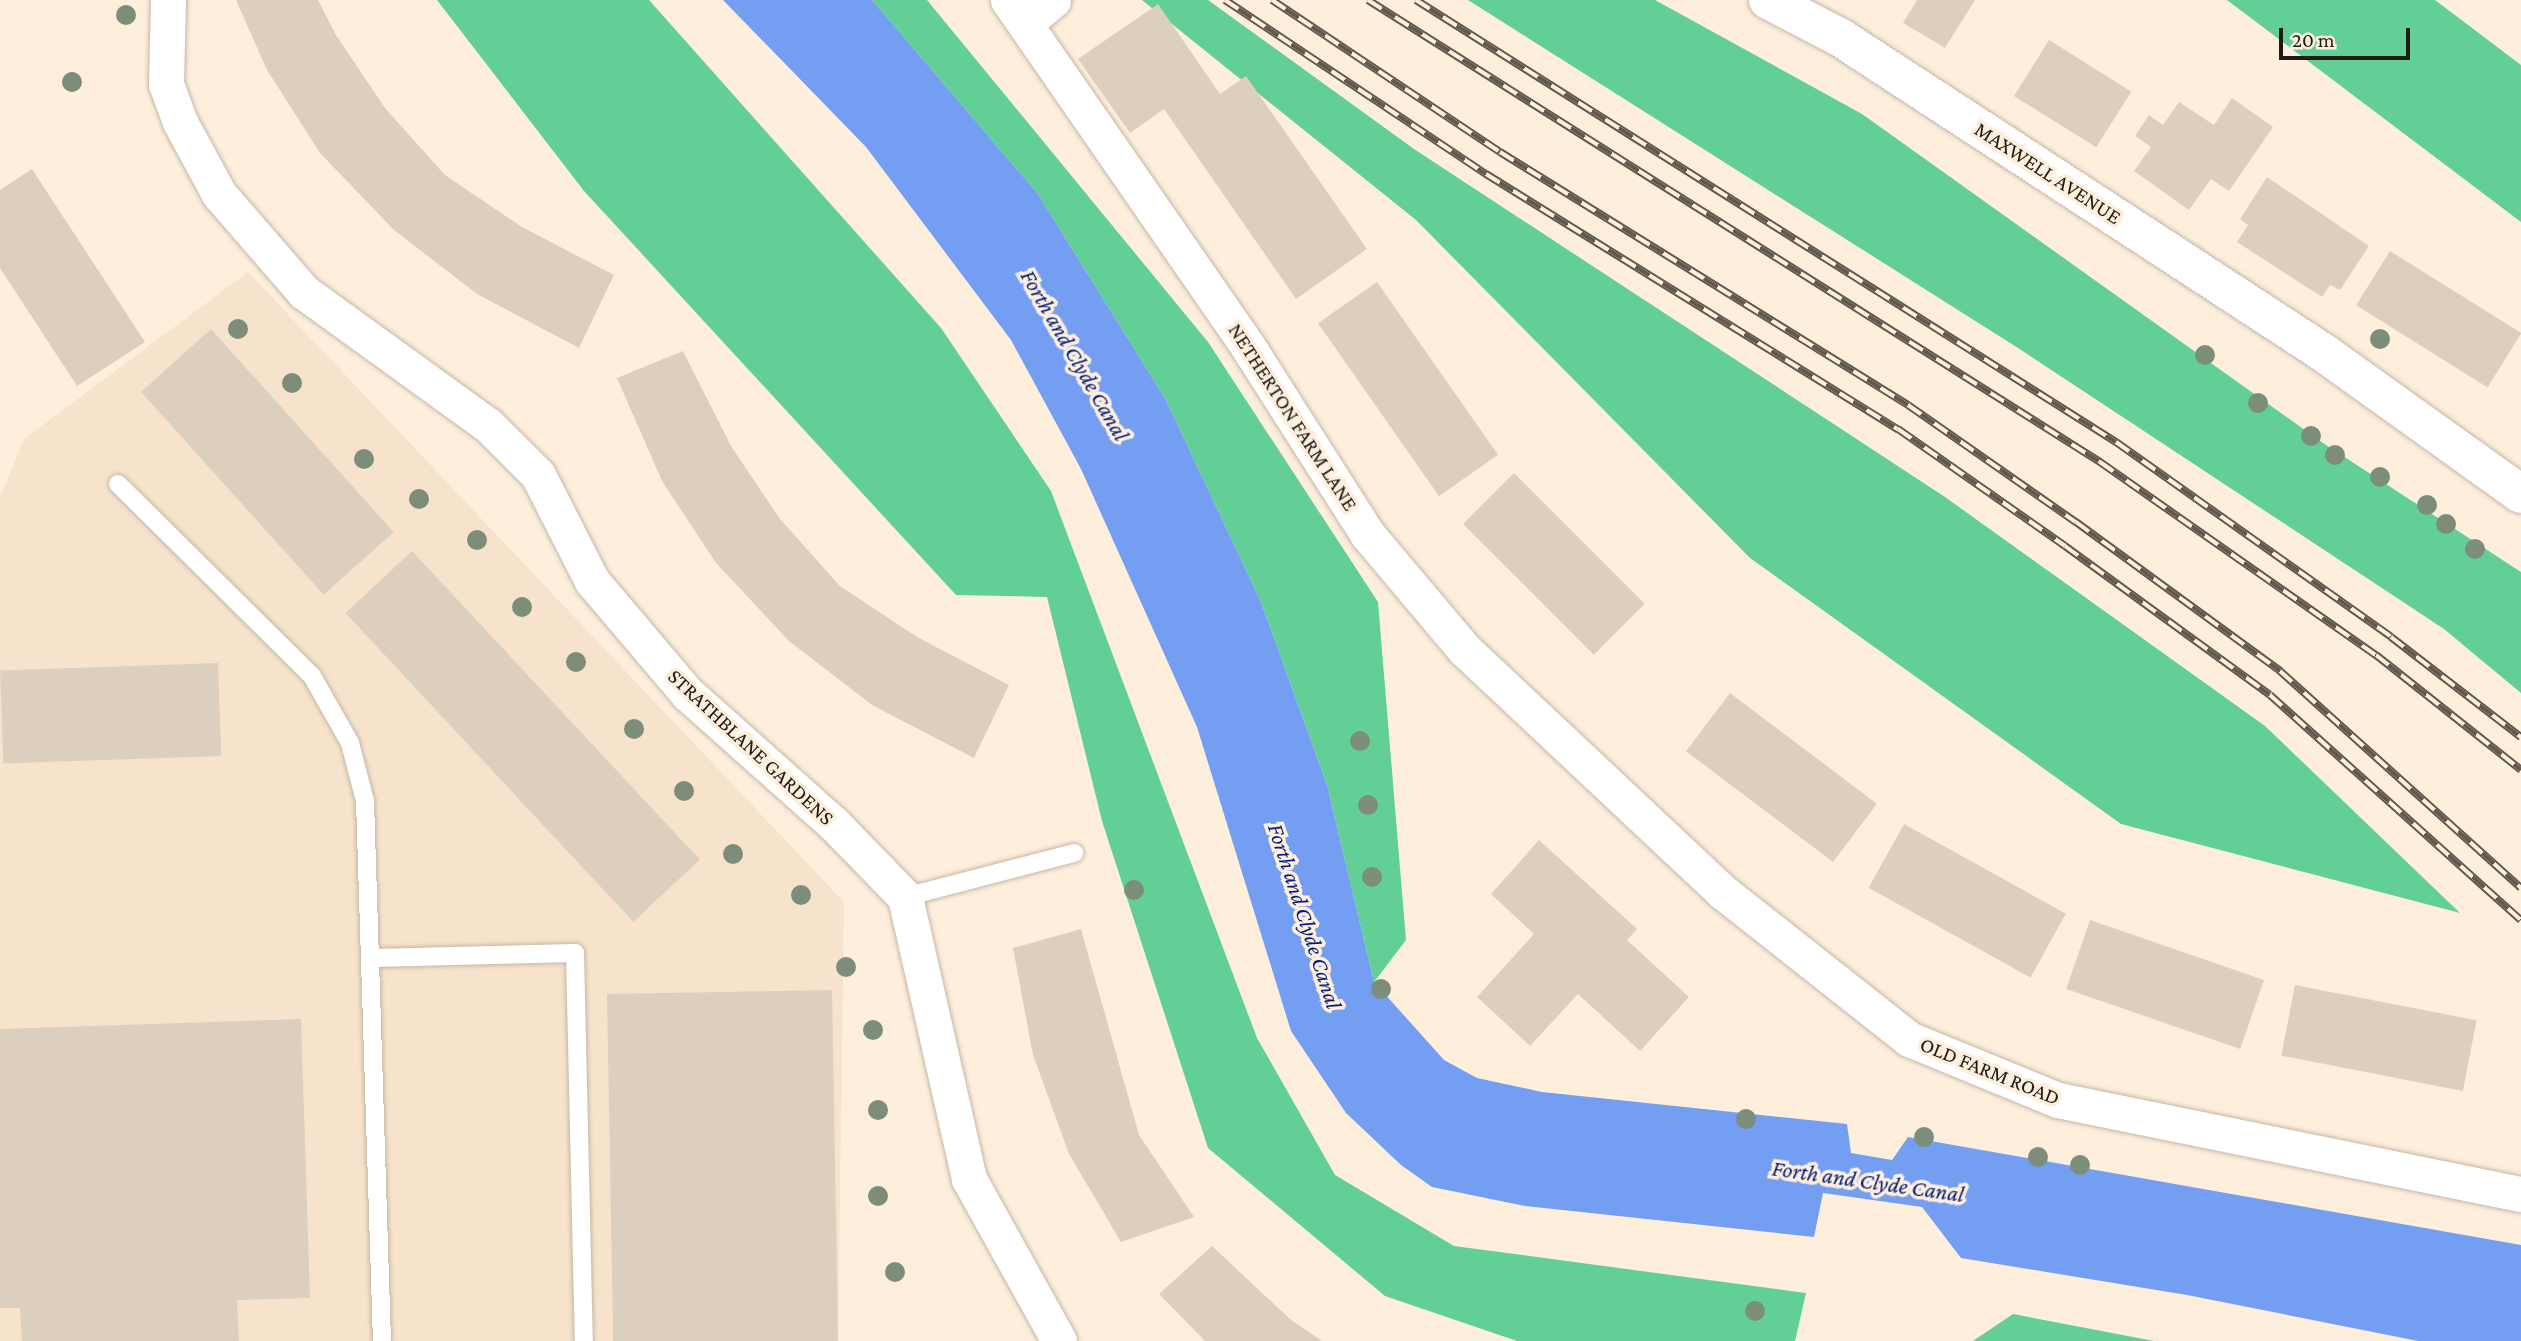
<!DOCTYPE html>
<style>
body{margin:0}
#map{position:relative;width:2521px;height:1341px;overflow:hidden;background:#feefdd;font-family:"Crimson Pro",serif}
div>[style]{position:absolute}
[style*='--x']{left:calc(var(--x)*1px);top:calc(var(--y)*1px);width:calc(var(--w)*1px);rotate:calc(var(--a)*1deg)}
.built>*{inset:0;background:#f7e3cb}
.forest>*{inset:0;background:#62cf97}
.water>*{inset:0;background:#749ef1}
.building>*{inset:0;background:#ddcfbe;transform-origin:0 0}
.roads{filter:drop-shadow(0 0 2px #c5b7a6) drop-shadow(0 0 2px #c5b7a6)}
.service>*{height:18px;margin:-9px;padding:0 9px;transform-origin:9px;border-radius:9px;background:#fff}
.minor>*{height:35px;margin:-17.5px;padding:0 17.5px;transform-origin:17.5px;border-radius:17.5px;background:#fff}
.tertiary>*{height:38px;margin:-19px;padding:0 19px;transform-origin:19px;border-radius:19px;background:#fff}
.rail>*{height:8px;margin-top:-4px;transform-origin:0;background:repeating-linear-gradient(90deg,#feefdd 0 16px,#61594e 0 32px);box-sizing:border-box;border-block:2px solid #61594e}
.trees>*{width:20px;height:20px;margin:-10px;border-radius:50%;background:#7c8e7a}
span{translate:-50% -50%;white-space:nowrap;text-align:center;line-height:1.15;-webkit-text-stroke:7px #feefdd;paint-order:stroke}
.street-label{font-size:21px;color:#1f1a13}
.water-label{font-size:23px;color:#001d7b;font-style:italic}
.scale{position:absolute;left:2279px;top:28px;width:131px;height:32px;box-sizing:border-box;border:4px solid #1f1a13;border-top:0;padding-left:9px;font-size:21px;line-height:24px;white-space:nowrap;color:#1f1a13;-webkit-text-stroke:5px #feefdd;paint-order:stroke}
</style>
<div id="map">
<div class="built">
<div style="clip-path:polygon(248px 272px,844px 902px,838px 1341px,0 1341px,0 497px,24px 439px)"></div>
</div>
<div class="forest">
<div style="clip-path:polygon(437px 0,649px 0,941px 328px,1051px 491px,1257px 1038px,1335px 1175px,1454px 1246px,1806px 1293px,1795px 1341px,1517px 1341px,1385px 1296px,1208px 1148px,1102px 821px,1047px 597px,956px 595px,584px 191px)"></div>
<div style="clip-path:polygon(872px 0,927px 0,1208px 342px,1378px 602px,1406px 940px,1374px 982px,1327px 785px,1261px 602px,1166px 400px,1038px 194px)"></div>
<div style="clip-path:polygon(1142px 0,1208px 0,1414px 149px,1945px 497px,2265px 726px,2460px 913px,2121px 824px,1750px 558px,1416px 220px)"></div>
<div style="clip-path:polygon(1468px 0,1655px 0,1862px 114px,2323px 443px,2521px 572px,2521px 693px,2444px 629px,2018px 348px)"></div>
<div style="clip-path:polygon(2227px 0,2435px 0,2521px 65px,2521px 222px)"></div>
<div style="clip-path:polygon(2013px 1314px,2154px 1341px,1973px 1341px)"></div>
</div>
<div class="water">
<div style="clip-path:polygon(723px 0,872px 0,1038px 194px,1166px 400px,1261px 602px,1327px 785px,1374px 982px,1444px 1060px,1477px 1078px,1542px 1092px,1847px 1124px,1851px 1153px,1892px 1160px,1908px 1137px,2521px 1245px,2521px 1341px,2418px 1341px,2187px 1295px,1961px 1258px,1922px 1207px,1823px 1193px,1814px 1237px,1525px 1206px,1432px 1187px,1401px 1165px,1346px 1113px,1291px 1031px,1197px 727px,1081px 469px,1011px 340px,866px 147px)"></div>
</div>
<div class="building">
<div style="clip-path:polygon(236px 0,318px 0,336px 35px,385px 108px,445px 175px,522px 227px,614px 275px,579px 348px,477px 294px,394px 230px,320px 153px,267px 70px)"></div>
<div style="clip-path:polygon(1917px 0,1975px 0,1945px 48px,1903px 23px)"></div>
<div style="clip-path:polygon(1158px 4px,1220px 94px,1246px 76px,1367px 249px,1296px 299px,1164px 109px,1130px 133px,1078px 59px)"></div>
<div style="left:2049px;top:40px;width:97px;height:66px;rotate:32deg"></div>
<div style="clip-path:polygon(2232px 98px,2273px 127px,2229px 191px,2211px 179px,2189px 210px,2134px 171px,2151px 147px,2135px 136px,2149px 115px,2163px 125px,2179px 102px,2214px 125px)"></div>
<div style="clip-path:polygon(32px 169px,145px 342px,77px 386px,0 268px,0 190px)"></div>
<div style="clip-path:polygon(2267px 177px,2369px 246px,2340px 290px,2330px 285px,2322px 297px,2237px 242px,2248px 225px,2240px 219px)"></div>
<div style="left:2390px;top:251px;width:155px;height:64px;rotate:32deg"></div>
<div style="left:1377px;top:282px;width:211px;height:72px;rotate:55deg"></div>
<div style="left:211px;top:329px;width:273px;height:94px;rotate:48deg"></div>
<div style="clip-path:polygon(683px 351px,731px 446px,780px 519px,840px 586px,917px 637px,1009px 685px,974px 758px,872px 705px,789px 641px,716px 563px,662px 481px,617px 378px)"></div>
<div style="left:1514px;top:473px;width:185px;height:72px;rotate:45deg"></div>
<div style="left:412px;top:551px;width:422px;height:91px;rotate:47deg"></div>
<div style="left:218px;top:663px;width:93px;height:218px;rotate:88deg"></div>
<div style="left:1730px;top:693px;width:184px;height:73px;rotate:37deg"></div>
<div style="left:1904px;top:824px;width:185px;height:73px;rotate:29deg"></div>
<div style="clip-path:polygon(1539px 840px,1637px 929px,1627px 940px,1689px 997px,1640px 1051px,1578px 994px,1530px 1046px,1477px 997px,1534px 934px,1491px 894px)"></div>
<div style="left:2090px;top:920px;width:184px;height:73px;rotate:19deg"></div>
<div style="clip-path:polygon(1081px 929px,1139px 1135px,1194px 1217px,1121px 1242px,1069px 1154px,1033px 1055px,1013px 948px)"></div>
<div style="left:2295px;top:985px;width:185px;height:72px;rotate:11deg"></div>
<div style="left:832px;top:990px;width:351px;height:225px;rotate:89deg"></div>
<div style="clip-path:polygon(301px 1019px,310px 1298px,237px 1300px,239px 1341px,22px 1341px,20px 1308px,0 1308px,0 1029px)"></div>
<div style="clip-path:polygon(1212px 1246px,1290px 1319px,1322px 1341px,1205px 1341px,1159px 1294px)"></div>
</div>
<div class="roads">
<div class="service">
<div style="--x:118;--y:484;--w:273;--a:44.7"></div>
<div style="--x:312;--y:676;--w:77;--a:60.4"></div>
<div style="--x:350;--y:743;--w:60;--a:75.5"></div>
<div style="--x:365;--y:801;--w:540;--a:88.2"></div>
<div style="--x:905;--y:897;--w:175;--a:-14.6"></div>
<div style="--x:372;--y:958;--w:203;--a:-1.4"></div>
<div style="--x:575;--y:953;--w:388;--a:88.7"></div>
</div>
<div class="minor">
<div style="--x:168;--y:0;--w:84;--a:91.4"></div>
<div style="--x:166;--y:84;--w:40;--a:69.8"></div>
<div style="--x:180;--y:122;--w:82;--a:61.6"></div>
<div style="--x:219;--y:194;--w:130;--a:49.1"></div>
<div style="--x:304;--y:292;--w:227;--a:35.9"></div>
<div style="--x:488;--y:425;--w:71;--a:45"></div>
<div style="--x:538;--y:475;--w:119;--a:63"></div>
<div style="--x:592;--y:581;--w:148;--a:49.7"></div>
<div style="--x:688;--y:694;--w:195;--a:41.7"></div>
<div style="--x:834;--y:824;--w:102;--a:45.8"></div>
<div style="--x:905;--y:897;--w:289;--a:77.2"></div>
<div style="--x:969;--y:1179;--w:185;--a:60.9"></div>
<div style="--x:1008;--y:0;--w:426;--a:55.3"></div>
<div style="--x:1250;--y:350;--w:219;--a:57.5"></div>
<div style="--x:1368;--y:535;--w:150;--a:49.9"></div>
<div style="--x:1465;--y:650;--w:354;--a:43.2"></div>
<div style="--x:1723;--y:892;--w:237;--a:38.3"></div>
<div style="--x:1909;--y:1039;--w:161;--a:22.3"></div>
<div style="--x:2058;--y:1100;--w:472;--a:11.5"></div>
<div style="--x:1027;--y:22;--w:34;--a:-40"></div>
</div>
<div class="tertiary">
<div style="--x:1768;--y:0;--w:82;--a:27.5"></div>
<div style="--x:1841;--y:38;--w:577;--a:33.11"></div>
<div style="--x:2324;--y:353;--w:242;--a:35.6"></div>
</div>
</div>
<div class="rail">
<div style="--x:1225;--y:0;--w:314;--a:33.7"></div>
<div style="--x:1486;--y:174;--w:485;--a:31.8"></div>
<div style="--x:1898;--y:429;--w:204;--a:35"></div>
<div style="--x:2065;--y:546;--w:253;--a:36"></div>
<div style="--x:2270;--y:695;--w:337;--a:41.9"></div>
<div style="--x:1272;--y:0;--w:274;--a:33.7"></div>
<div style="--x:1500;--y:152;--w:480;--a:31.8"></div>
<div style="--x:1908;--y:405;--w:205;--a:34.9"></div>
<div style="--x:2076;--y:522;--w:253;--a:36.1"></div>
<div style="--x:2280;--y:671;--w:324;--a:42"></div>
<div style="--x:1368;--y:0;--w:866;--a:32.26"></div>
<div style="--x:2100;--y:462;--w:337;--a:35"></div>
<div style="--x:2376;--y:655;--w:185;--a:38.4"></div>
<div style="--x:1416;--y:0;--w:828;--a:32.27"></div>
<div style="--x:2116;--y:442;--w:337;--a:35.3"></div>
<div style="--x:2391;--y:637;--w:164;--a:37.6"></div>
</div>
<div class="trees">
<div style="left:126px;top:15px"></div>
<div style="left:72px;top:82px"></div>
<div style="left:238px;top:329px"></div>
<div style="left:2380px;top:339px"></div>
<div style="left:2205px;top:355px"></div>
<div style="left:292px;top:383px"></div>
<div style="left:2258px;top:403px"></div>
<div style="left:2311px;top:436px"></div>
<div style="left:2335px;top:455px"></div>
<div style="left:364px;top:459px"></div>
<div style="left:2380px;top:477px"></div>
<div style="left:419px;top:499px"></div>
<div style="left:2427px;top:505px"></div>
<div style="left:2446px;top:524px"></div>
<div style="left:477px;top:540px"></div>
<div style="left:2475px;top:549px"></div>
<div style="left:522px;top:607px"></div>
<div style="left:576px;top:662px"></div>
<div style="left:634px;top:729px"></div>
<div style="left:1360px;top:741px"></div>
<div style="left:684px;top:791px"></div>
<div style="left:1368px;top:805px"></div>
<div style="left:733px;top:854px"></div>
<div style="left:1372px;top:877px"></div>
<div style="left:1134px;top:890px"></div>
<div style="left:801px;top:895px"></div>
<div style="left:846px;top:967px"></div>
<div style="left:1381px;top:989px"></div>
<div style="left:873px;top:1030px"></div>
<div style="left:878px;top:1110px"></div>
<div style="left:1746px;top:1119px"></div>
<div style="left:1924px;top:1137px"></div>
<div style="left:2038px;top:1157px"></div>
<div style="left:2080px;top:1165px"></div>
<div style="left:878px;top:1196px"></div>
<div style="left:895px;top:1272px"></div>
<div style="left:1755px;top:1311px"></div>
</div>
<div class="street-label">
<span style="left:2048px;top:173px;rotate:33deg">MAXWELL AVENUE</span>
<span style="left:1293px;top:417px;rotate:57deg">NETHERTON FARM LANE</span>
<span style="left:751px;top:747px;rotate:43deg">STRATHBLANE GARDENS</span>
<span style="left:1990px;top:1071px;rotate:22deg">OLD FARM ROAD</span>
</div>
<div class="water-label">
<span style="left:1075px;top:355px;rotate:60deg">Forth and Clyde Canal</span>
<span style="left:1305px;top:916px;rotate:72deg">Forth and Clyde Canal</span>
<span style="left:1868px;top:1181px;rotate:8deg">Forth and Clyde Canal</span>
</div>
<div class="scale">20 m</div>
</div>
